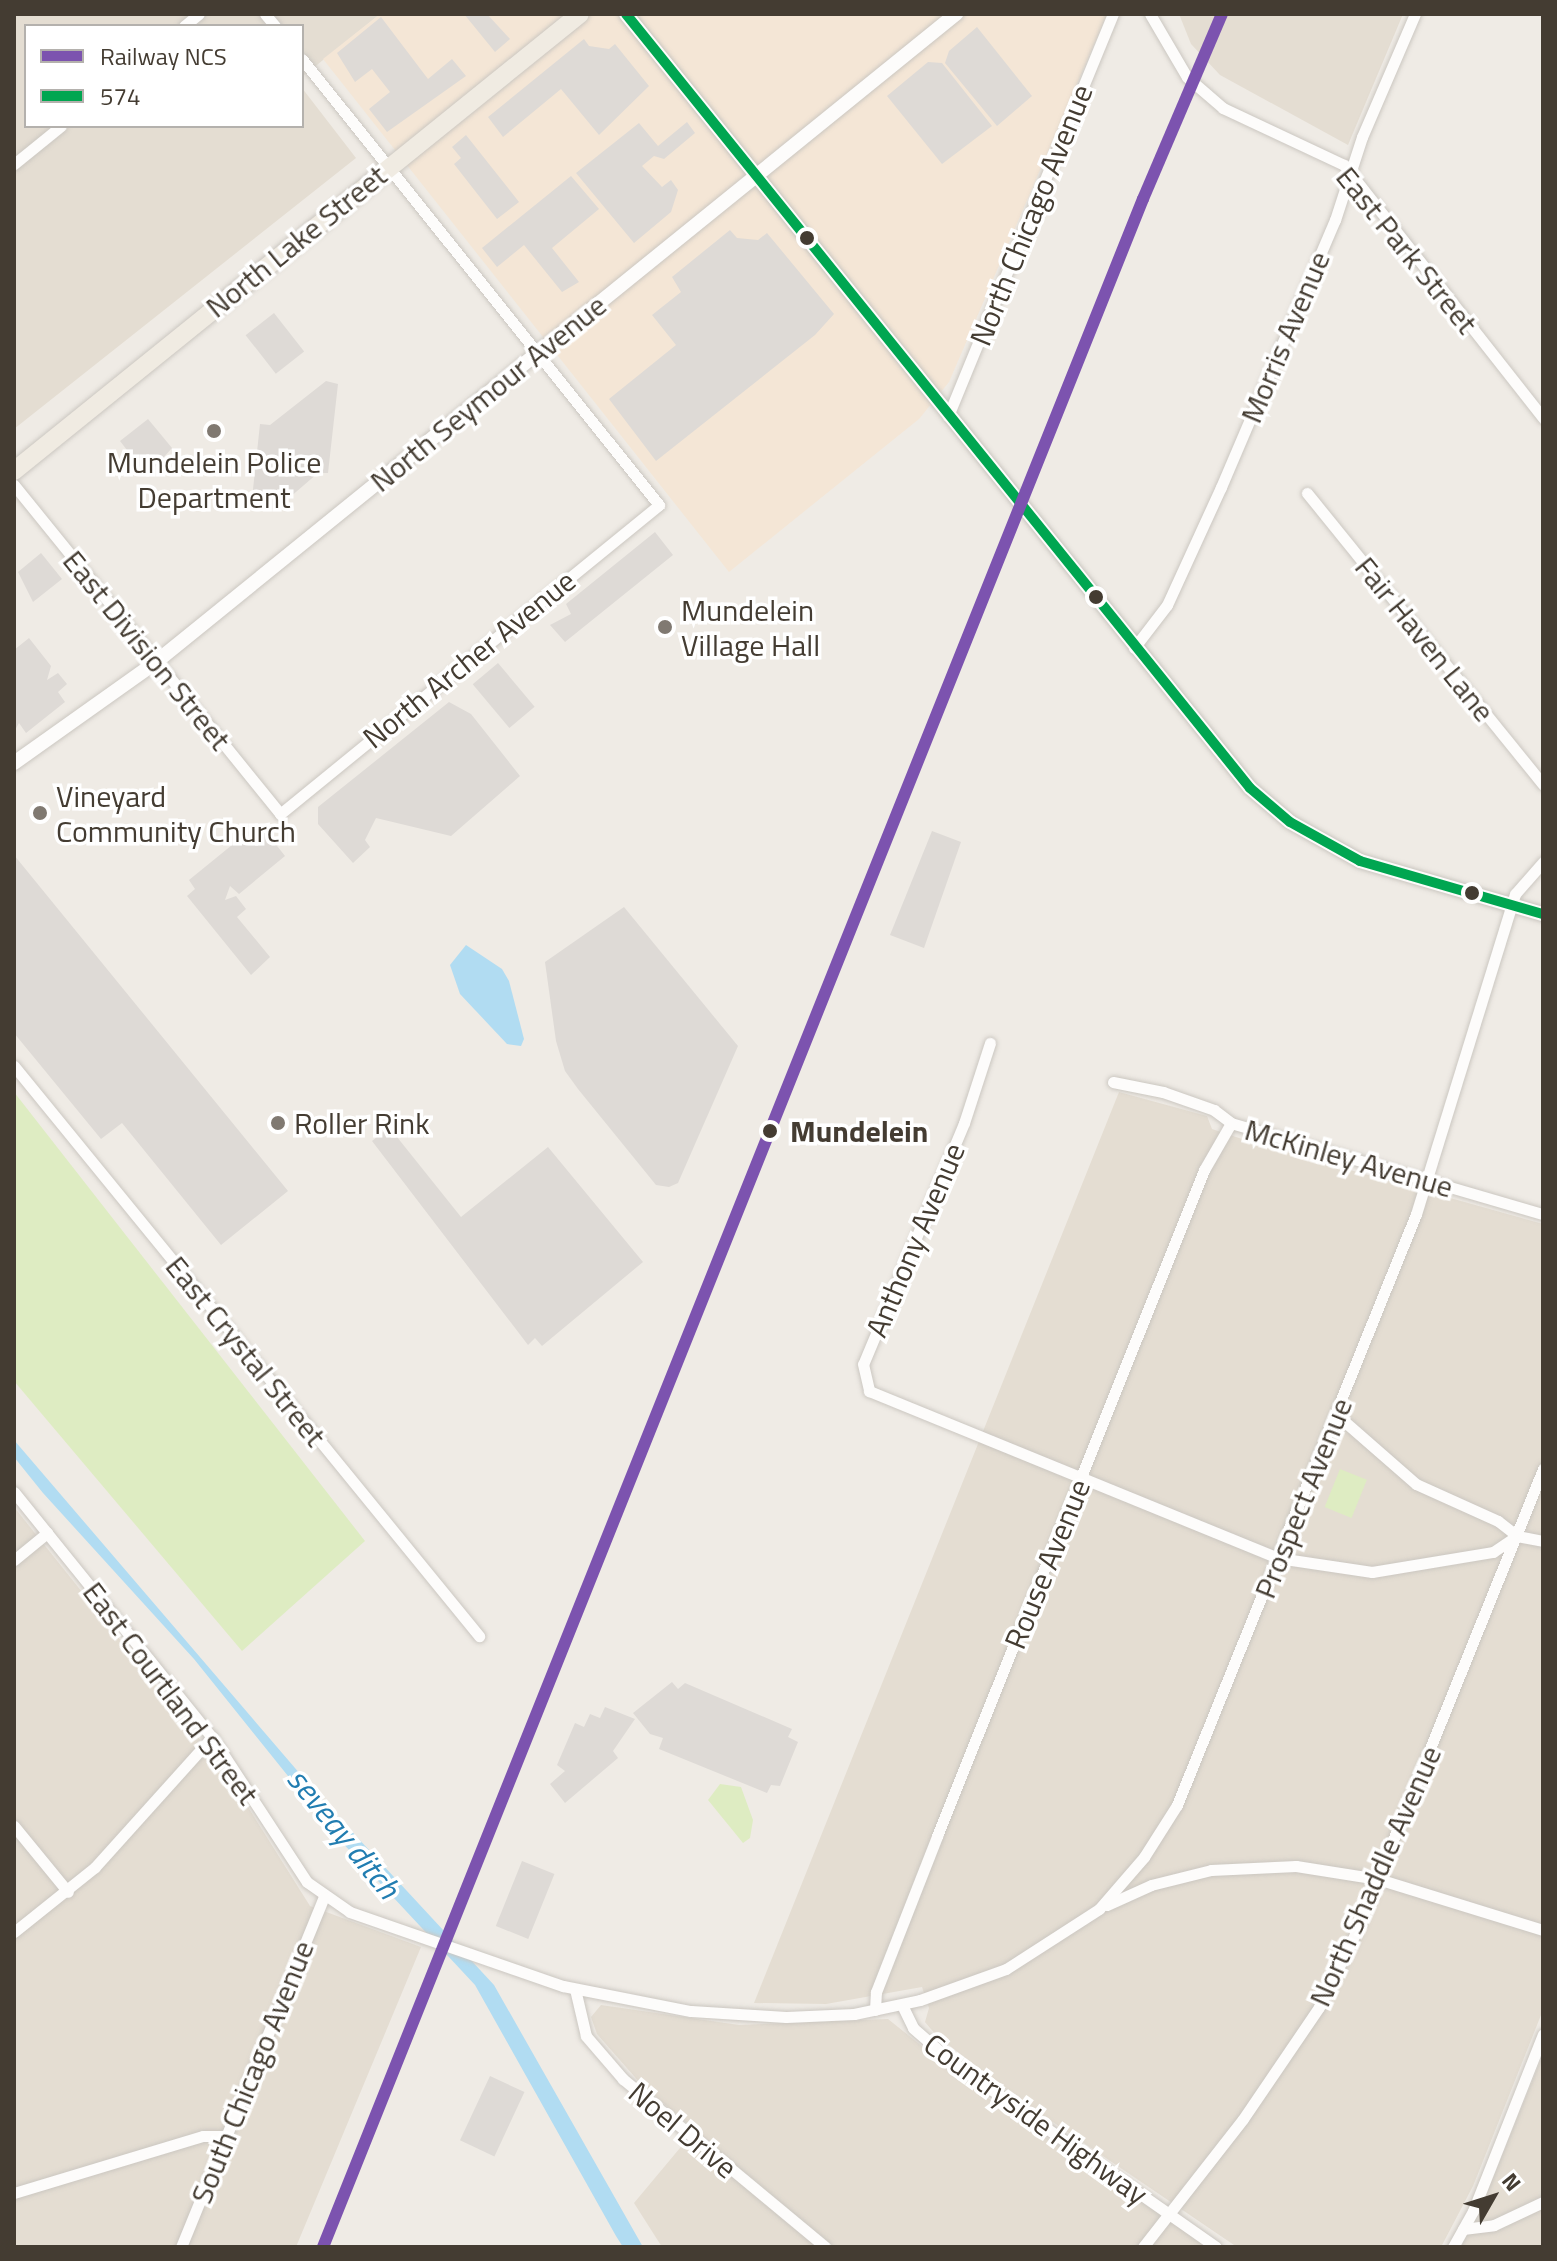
<!DOCTYPE html>
<style>
body{margin:0}
#map{position:relative;width:1557px;height:2261px;overflow:hidden;background:#efebe5;font-family:"Titillium Web",sans-serif}
div>[style]{position:absolute}
[style*='--x']{left:calc(var(--x)*1px);top:calc(var(--y)*1px);width:calc(var(--w)*1px);rotate:calc(var(--a)*1deg)}
.residential>*{inset:0;background:#e4ddd2}
.commercial>*{inset:0;background:#f4e6d6}
.green>*{inset:0;background:#deecc2;transform-origin:0 0}
.parking>*{inset:0;background:#dedad6;transform-origin:0 0}
.water>*{inset:0;background:#b1dcf2}
.roads{filter:drop-shadow(0 0 2px #cbc7c1) drop-shadow(0 0 2px #cbc7c1)}
.minor>*{height:11px;margin:-5.5px;padding:0 5.5px;transform-origin:5.5px;border-radius:5.5px;background:#fdfcfb}
.tertiary>*{height:14px;margin:-7px;padding:0 7px;transform-origin:7px;border-radius:7px;background:#fdfcfb}
.primary>*{height:18px;margin:-9px;padding:0 9px;transform-origin:9px;border-radius:9px;background:#f0ebe2}
.bus-1>*{height:10px;margin:-5px;padding:0 5px;transform-origin:5px;border-radius:5px;background:#00a651}
.rail-1>*{height:12px;margin:-6px;padding:0 6px;transform-origin:6px;border-radius:6px;background:#7c53af}
.dots>*{width:22px;height:22px;translate:-50% -50%;box-sizing:border-box;border:4px solid #fff;border-radius:50%}
span{translate:-50% -50%;white-space:nowrap;text-align:center;line-height:1.15;-webkit-text-stroke:7px #fff;paint-order:stroke}
.street-label{font-size:30px;color:#443c32}
.poi-label{font-size:30px;color:#443c32}
.left{translate:0 -50%;text-align:left}
.stop-label{font-size:30px;color:#443c32;font-weight:700}
.water-label{font-size:32px;color:#217db1;font-style:italic}
.frame{position:absolute;inset:0;border:16px solid #443c32;pointer-events:none}
.legend{position:absolute;left:24px;top:24px;width:280px;height:104px;box-sizing:border-box;background:#fff;border:2px solid #b4b1ad;margin:0;padding:10px 14px;list-style:none;font-size:24px;color:#443c32}
.legend li{display:flex;align-items:center;gap:16px;height:40px}
.legend b{width:40px;border:2px solid #b4b1ad}
.north{position:absolute;left:1453px;top:2157px;width:80px;height:80px;-webkit-text-stroke:6px #fff;paint-order:stroke;rotate:51deg;font-size:22px;font-weight:700;line-height:32px;text-align:center;color:#443c32}
.north::after{content:'';display:block;margin:auto;width:28px;height:36px;background:#443c32;clip-path:polygon(50% 0,100% 100%,50% 72%,0 100%)}
</style>
<div id="map">
<div class="residential">
<div style="clip-path:polygon(14px 14px,380px 14px,302px 77px,302px 26px,26px 26px,26px 126px,302px 126px,302px 88px,356px 158px,14px 429px)"></div>
<div style="clip-path:polygon(1179px 14px,1403px 14px,1348px 145px,1220px 75px,1191px 44px)"></div>
<div style="clip-path:polygon(1119px 1092px,1207px 1116px,1212px 1129px,1254px 1143px,1543px 1224px,1543px 2010px,1473px 2186px,1441px 2247px,1237px 2247px,1013px 2095px,936px 2035px,925px 2022px,929px 2008px,922px 1987px,826px 2004px,754px 2003px)"></div>
<div style="clip-path:polygon(14px 1507px,226px 1772px,310px 1906px,421px 1947px,296px 2247px,14px 2247px)"></div>
<div style="clip-path:polygon(601px 2005px,739px 2025px,888px 2019px,979px 2092px,1208px 2247px,662px 2247px,634px 2203px,695px 2130px,641px 2084px,597px 2034px,591px 2017px)"></div>
<div style="clip-path:polygon(1543px 2054px,1543px 2247px,1461px 2247px,1487px 2193px)"></div>
</div>
<div class="commercial">
<div style="clip-path:polygon(380px 14px,1107px 14px,949px 382px,919px 419px,729px 572px,323px 59px)"></div>
</div>
<div class="green">
<div style="clip-path:polygon(14px 1092px,365px 1541px,242px 1651px,14px 1381px)"></div>
<div style="left:1340px;top:1469px;width:29px;height:41px;rotate:22deg"></div>
<div style="clip-path:polygon(720px 1784px,741px 1787px,753px 1820px,750px 1838px,743px 1843px,708px 1800px)"></div>
</div>
<div class="parking">
<div style="clip-path:polygon(464px 14px,487px 14px,510px 39px,495px 52px)"></div>
<div style="clip-path:polygon(381px 17px,428px 79px,452px 59px,466px 76px,387px 132px,369px 109px,390px 92px,372px 69px,355px 82px,337px 53px)"></div>
<div style="clip-path:polygon(977px 27px,1032px 96px,997px 126px,945px 63px,949px 51px)"></div>
<div style="clip-path:polygon(584px 39px,589px 46px,609px 49px,615px 44px,649px 86px,599px 135px,561px 89px,503px 137px,488px 117px)"></div>
<div style="clip-path:polygon(928px 62px,942px 63px,992px 126px,942px 164px,887px 96px)"></div>
<div style="clip-path:polygon(687px 122px,695px 133px,664px 159px,654px 156px,642px 166px,662px 187px,671px 180px,678px 190px,671px 212px,634px 243px,576px 173px,639px 123px,658px 146px)"></div>
<div style="clip-path:polygon(466px 135px,519px 202px,497px 219px,454px 164px,461px 158px,452px 147px)"></div>
<div style="clip-path:polygon(571px 176px,599px 209px,552px 248px,579px 282px,562px 292px,524px 245px,497px 267px,482px 248px)"></div>
<div style="clip-path:polygon(730px 230px,737px 238px,758px 240px,767px 233px,834px 314px,815px 335px,656px 461px,609px 399px,676px 345px,652px 315px,681px 292px,672px 277px)"></div>
<div style="left:274px;top:313px;width:49px;height:36px;rotate:52deg"></div>
<div style="clip-path:polygon(326px 381px,338px 384px,328px 473px,318px 473px,275px 510px,251px 508px,260px 424px,270px 425px)"></div>
<div style="clip-path:polygon(148px 419px,172px 448px,147px 476px,120px 441px)"></div>
<div style="clip-path:polygon(655px 532px,673px 555px,565px 642px,550px 625px,571px 614px,566px 604px)"></div>
<div style="clip-path:polygon(41px 553px,62px 579px,33px 602px,18px 572px)"></div>
<div style="clip-path:polygon(29px 638px,51px 666px,47px 680px,58px 673px,67px 684px,58px 692px,65px 702px,26px 733px,19px 723px,14px 732px,14px 650px)"></div>
<div style="left:498px;top:663px;width:57px;height:33px;rotate:50deg"></div>
<div style="clip-path:polygon(449px 702px,471px 714px,520px 776px,451px 836px,376px 818px,365px 840px,370px 847px,353px 863px,318px 824px,318px 807px)"></div>
<div style="clip-path:polygon(259px 823px,285px 856px,239px 894px,230px 886px,225px 900px,236px 896px,246px 909px,237px 917px,270px 957px,251px 975px,187px 896px,195px 889px,189px 880px)"></div>
<div style="clip-path:polygon(932px 831px,961px 842px,924px 948px,890px 935px)"></div>
<div style="clip-path:polygon(14px 855px,288px 1191px,221px 1245px,122px 1123px,101px 1139px,14px 1033px)"></div>
<div style="clip-path:polygon(624px 907px,738px 1046px,678px 1183px,669px 1187px,656px 1185px,578px 1089px,565px 1071px,556px 1041px,545px 962px)"></div>
<div style="clip-path:polygon(389px 1127px,461px 1217px,548px 1147px,643px 1262px,542px 1346px,535px 1338px,528px 1345px,372px 1141px)"></div>
<div style="clip-path:polygon(672px 1682px,678px 1689px,685px 1683px,792px 1729px,788px 1737px,798px 1742px,780px 1786px,771px 1785px,767px 1793px,659px 1749px,663px 1738px,650px 1734px,633px 1713px)"></div>
<div style="clip-path:polygon(605px 1707px,635px 1719px,613px 1751px,618px 1758px,565px 1803px,550px 1784px,565px 1771px,557px 1765px,575px 1723px,584px 1727px,590px 1714px,600px 1718px)"></div>
<div style="left:522px;top:1861px;width:35px;height:70px;rotate:22deg"></div>
<div style="left:490px;top:2076px;width:38px;height:71px;rotate:25deg"></div>
</div>
<div class="water">
<div style="clip-path:polygon(466px 945px,502px 969px,509px 981px,524px 1039px,521px 1046px,507px 1044px,460px 994px,450px 965px)"></div>
<div style="clip-path:polygon(14px 1440px,319px 1796px,494px 1985px,643px 2247px,623px 2247px,616px 2236px,475px 1985px,337px 1837px,194px 1659px,43px 1493px,14px 1457px)"></div>
</div>
<div class="roads">
<div class="minor">
<div style="--x:265;--y:14;--w:16;--a:50"></div>
<div style="--x:1150;--y:14;--w:73;--a:59.6"></div>
<div style="--x:1187;--y:77;--w:48;--a:40.7"></div>
<div style="--x:1223;--y:108;--w:134;--a:25.2"></div>
<div style="--x:1344;--y:165;--w:322;--a:51.8"></div>
<div style="--x:184;--y:26;--w:19;--a:-39"></div>
<div style="--x:14;--y:164;--w:60;--a:-39"></div>
<div style="--x:948;--y:416;--w:435;--a:-67.7"></div>
<div style="--x:14;--y:485;--w:423;--a:51"></div>
<div style="--x:280;--y:814;--w:489;--a:-39.2"></div>
<div style="--x:659;--y:505;--w:571;--a:-128.68"></div>
<div style="--x:1307;--y:493;--w:375;--a:51"></div>
<div style="--x:1134;--y:648;--w:54;--a:-52.5"></div>
<div style="--x:1167;--y:605;--w:130;--a:-65.4"></div>
<div style="--x:1221;--y:487;--w:290;--a:-66.9"></div>
<div style="--x:1335;--y:220;--w:87;--a:-72"></div>
<div style="--x:1362;--y:137;--w:134;--a:-66.7"></div>
<div style="--x:990;--y:1043;--w:84;--a:108"></div>
<div style="--x:964;--y:1123;--w:261;--a:112.7"></div>
<div style="--x:863;--y:1364;--w:28;--a:77"></div>
<div style="--x:869;--y:1391;--w:442;--a:22.2"></div>
<div style="--x:1278;--y:1558;--w:95;--a:8.5"></div>
<div style="--x:1372;--y:1572;--w:123;--a:-9.4"></div>
<div style="--x:1493;--y:1552;--w:29;--a:-34"></div>
<div style="--x:14;--y:1066;--w:736;--a:50.79"></div>
<div style="--x:1113;--y:1082;--w:51;--a:11.3"></div>
<div style="--x:1163;--y:1092;--w:54;--a:19.4"></div>
<div style="--x:1214;--y:1110;--w:21;--a:37"></div>
<div style="--x:1231;--y:1123;--w:325;--a:16.3"></div>
<div style="--x:1337;--y:1415;--w:105;--a:41.1"></div>
<div style="--x:1416;--y:1484;--w:90;--a:24.3"></div>
<div style="--x:1498;--y:1521;--w:24;--a:38"></div>
<div style="--x:14;--y:1492;--w:315;--a:51.1"></div>
<div style="--x:212;--y:1737;--w:173;--a:56.8"></div>
<div style="--x:307;--y:1882;--w:52;--a:34.9"></div>
<div style="--x:350;--y:1912;--w:225;--a:19.2"></div>
<div style="--x:563;--y:1986;--w:130;--a:11.1"></div>
<div style="--x:691;--y:2011;--w:95;--a:3.6"></div>
<div style="--x:786;--y:2017;--w:68;--a:-2.5"></div>
<div style="--x:854;--y:2014;--w:67;--a:-12"></div>
<div style="--x:920;--y:2000;--w:91;--a:-19.8"></div>
<div style="--x:1006;--y:1969;--w:111;--a:-32.8"></div>
<div style="--x:1099;--y:1909;--w:69;--a:-49.1"></div>
<div style="--x:1144;--y:1857;--w:62;--a:-57.6"></div>
<div style="--x:1177;--y:1805;--w:637;--a:-67.98"></div>
<div style="--x:1416;--y:1214;--w:335;--a:-72.8"></div>
<div style="--x:1515;--y:894;--w:43;--a:-48.8"></div>
<div style="--x:1517;--y:1536;--w:26;--a:11"></div>
<div style="--x:14;--y:1560;--w:43;--a:-39.3"></div>
<div style="--x:14;--y:1826;--w:85;--a:50.7"></div>
<div style="--x:1107;--y:1905;--w:48;--a:-24.4"></div>
<div style="--x:1151;--y:1885;--w:62;--a:-14"></div>
<div style="--x:1211;--y:1870;--w:85;--a:-2.7"></div>
<div style="--x:1296;--y:1866;--w:83;--a:9"></div>
<div style="--x:1378;--y:1879;--w:173;--a:17.2"></div>
<div style="--x:14;--y:1932;--w:104;--a:-38.7"></div>
<div style="--x:95;--y:1867;--w:175;--a:-48"></div>
<div style="--x:575;--y:1989;--w:48;--a:76.8"></div>
<div style="--x:586;--y:2036;--w:57;--a:49.3"></div>
<div style="--x:623;--y:2079;--w:263;--a:39.7"></div>
<div style="--x:902;--y:2005;--w:25;--a:64"></div>
<div style="--x:913;--y:2028;--w:52;--a:41.1"></div>
<div style="--x:952;--y:2062;--w:322;--a:35"></div>
<div style="--x:875;--y:2010;--w:18;--a:-87"></div>
<div style="--x:876;--y:1992;--w:168;--a:-68.6"></div>
<div style="--x:937;--y:1836;--w:718;--a:-68.15"></div>
<div style="--x:1204;--y:1170;--w:54;--a:-60.1"></div>
<div style="--x:14;--y:2193;--w:197;--a:-16.8"></div>
<div style="--x:203;--y:2136;--w:22;--a:0"></div>
<div style="--x:1463;--y:2229;--w:31;--a:-7"></div>
<div style="--x:1494;--y:2225;--w:54;--a:-25.1"></div>
<div style="--x:181;--y:2247;--w:378;--a:-67.8"></div>
<div style="--x:1143;--y:2247;--w:162;--a:-52"></div>
<div style="--x:1243;--y:2119;--w:135;--a:-55.8"></div>
<div style="--x:1319;--y:2007;--w:81;--a:-63.7"></div>
<div style="--x:1355;--y:1934;--w:502;--a:-67.99"></div>
<div style="--x:1453;--y:2247;--w:41;--a:-60.9"></div>
<div style="--x:1473;--y:2211;--w:190;--a:-68.4"></div>
</div>
<div class="tertiary">
<div style="--x:626;--y:14;--w:994;--a:51.12"></div>
<div style="--x:1250;--y:788;--w:52;--a:40.4"></div>
<div style="--x:1290;--y:822;--w:80;--a:29.1"></div>
<div style="--x:1360;--y:861;--w:191;--a:16.2"></div>
<div style="--x:14;--y:763;--w:174;--a:-35.4"></div>
<div style="--x:156;--y:662;--w:1030;--a:-39.01"></div>
</div>
<div class="primary">
<div style="--x:14;--y:471;--w:727;--a:-38.92"></div>
</div>
</div>
<div class="bus-1">
<div style="--x:626;--y:14;--w:994;--a:51.12"></div>
<div style="--x:1250;--y:788;--w:52;--a:40.4"></div>
<div style="--x:1290;--y:822;--w:80;--a:29.1"></div>
<div style="--x:1360;--y:861;--w:191;--a:16.2"></div>
</div>
<div class="rail-1">
<div style="--x:323;--y:2247;--w:2206;--a:-68.18"></div>
<div style="--x:1143;--y:199;--w:201;--a:-66.9"></div>
</div>
<div class="dots">
<div style="left:807px;top:238px;background:#443c32"></div>
<div style="left:214px;top:431px;background:#807971"></div>
<div style="left:1096px;top:597px;background:#443c32"></div>
<div style="left:665px;top:627px;background:#807971"></div>
<div style="left:40px;top:813px;background:#807971"></div>
<div style="left:1472px;top:893px;background:#443c32"></div>
<div style="left:278px;top:1123px;background:#807971"></div>
<div style="left:770px;top:1131px;background:#443c32"></div>
</div>
<div class="street-label">
<span style="left:1031px;top:215px;rotate:-68deg">North Chicago Avenue</span>
<span style="left:296px;top:241px;rotate:-39deg">North Lake Street</span>
<span style="left:1407px;top:250px;rotate:51deg">East Park Street</span>
<span style="left:1285px;top:337px;rotate:-67deg">Morris Avenue</span>
<span style="left:488px;top:393px;rotate:-39deg">North Seymour Avenue</span>
<span style="left:1425px;top:639px;rotate:51deg">Fair Haven Lane</span>
<span style="left:147px;top:650px;rotate:51deg">East Division Street</span>
<span style="left:469px;top:659px;rotate:-39deg">North Archer Avenue</span>
<span style="left:1349px;top:1158px;rotate:16deg">McKinley Avenue</span>
<span style="left:915px;top:1240px;rotate:-67deg">Anthony Avenue</span>
<span style="left:246px;top:1351px;rotate:51deg">East Crystal Street</span>
<span style="left:1303px;top:1498px;rotate:-68deg">Prospect Avenue</span>
<span style="left:1047px;top:1564px;rotate:-68deg">Rouse Avenue</span>
<span style="left:171px;top:1693px;rotate:53deg">East Courtland Street</span>
<span style="left:1375px;top:1876px;rotate:-66deg">North Shaddle Avenue</span>
<span style="left:252px;top:2072px;rotate:-68deg">South Chicago Avenue</span>
<span style="left:1036px;top:2119px;rotate:36deg">Countryside Highway</span>
<span style="left:683px;top:2130px;rotate:40deg">Noel Drive</span>
</div>
<div class="poi-label">
<span style="left:214px;top:479px">Mundelein Police<br>Department</span>
<span class="left" style="left:681px;top:627px">Mundelein<br>Village Hall</span>
<span class="left" style="left:56px;top:813px">Vineyard<br>Community Church</span>
<span class="left" style="left:294px;top:1123px">Roller Rink</span>
</div>
<div class="stop-label">
<span class="left" style="left:790px;top:1131px">Mundelein</span>
</div>
<div class="water-label">
<span style="left:344px;top:1833px;rotate:51deg">seveay ditch</span>
</div>
<div class="frame"></div>
<ul class="legend">
<li><b style="height:10px;background:#7c53af"></b>Railway NCS</li>
<li><b style="height:10px;background:#00a651"></b>574</li>
</ul>
<div class="north">N</div>
</div>
